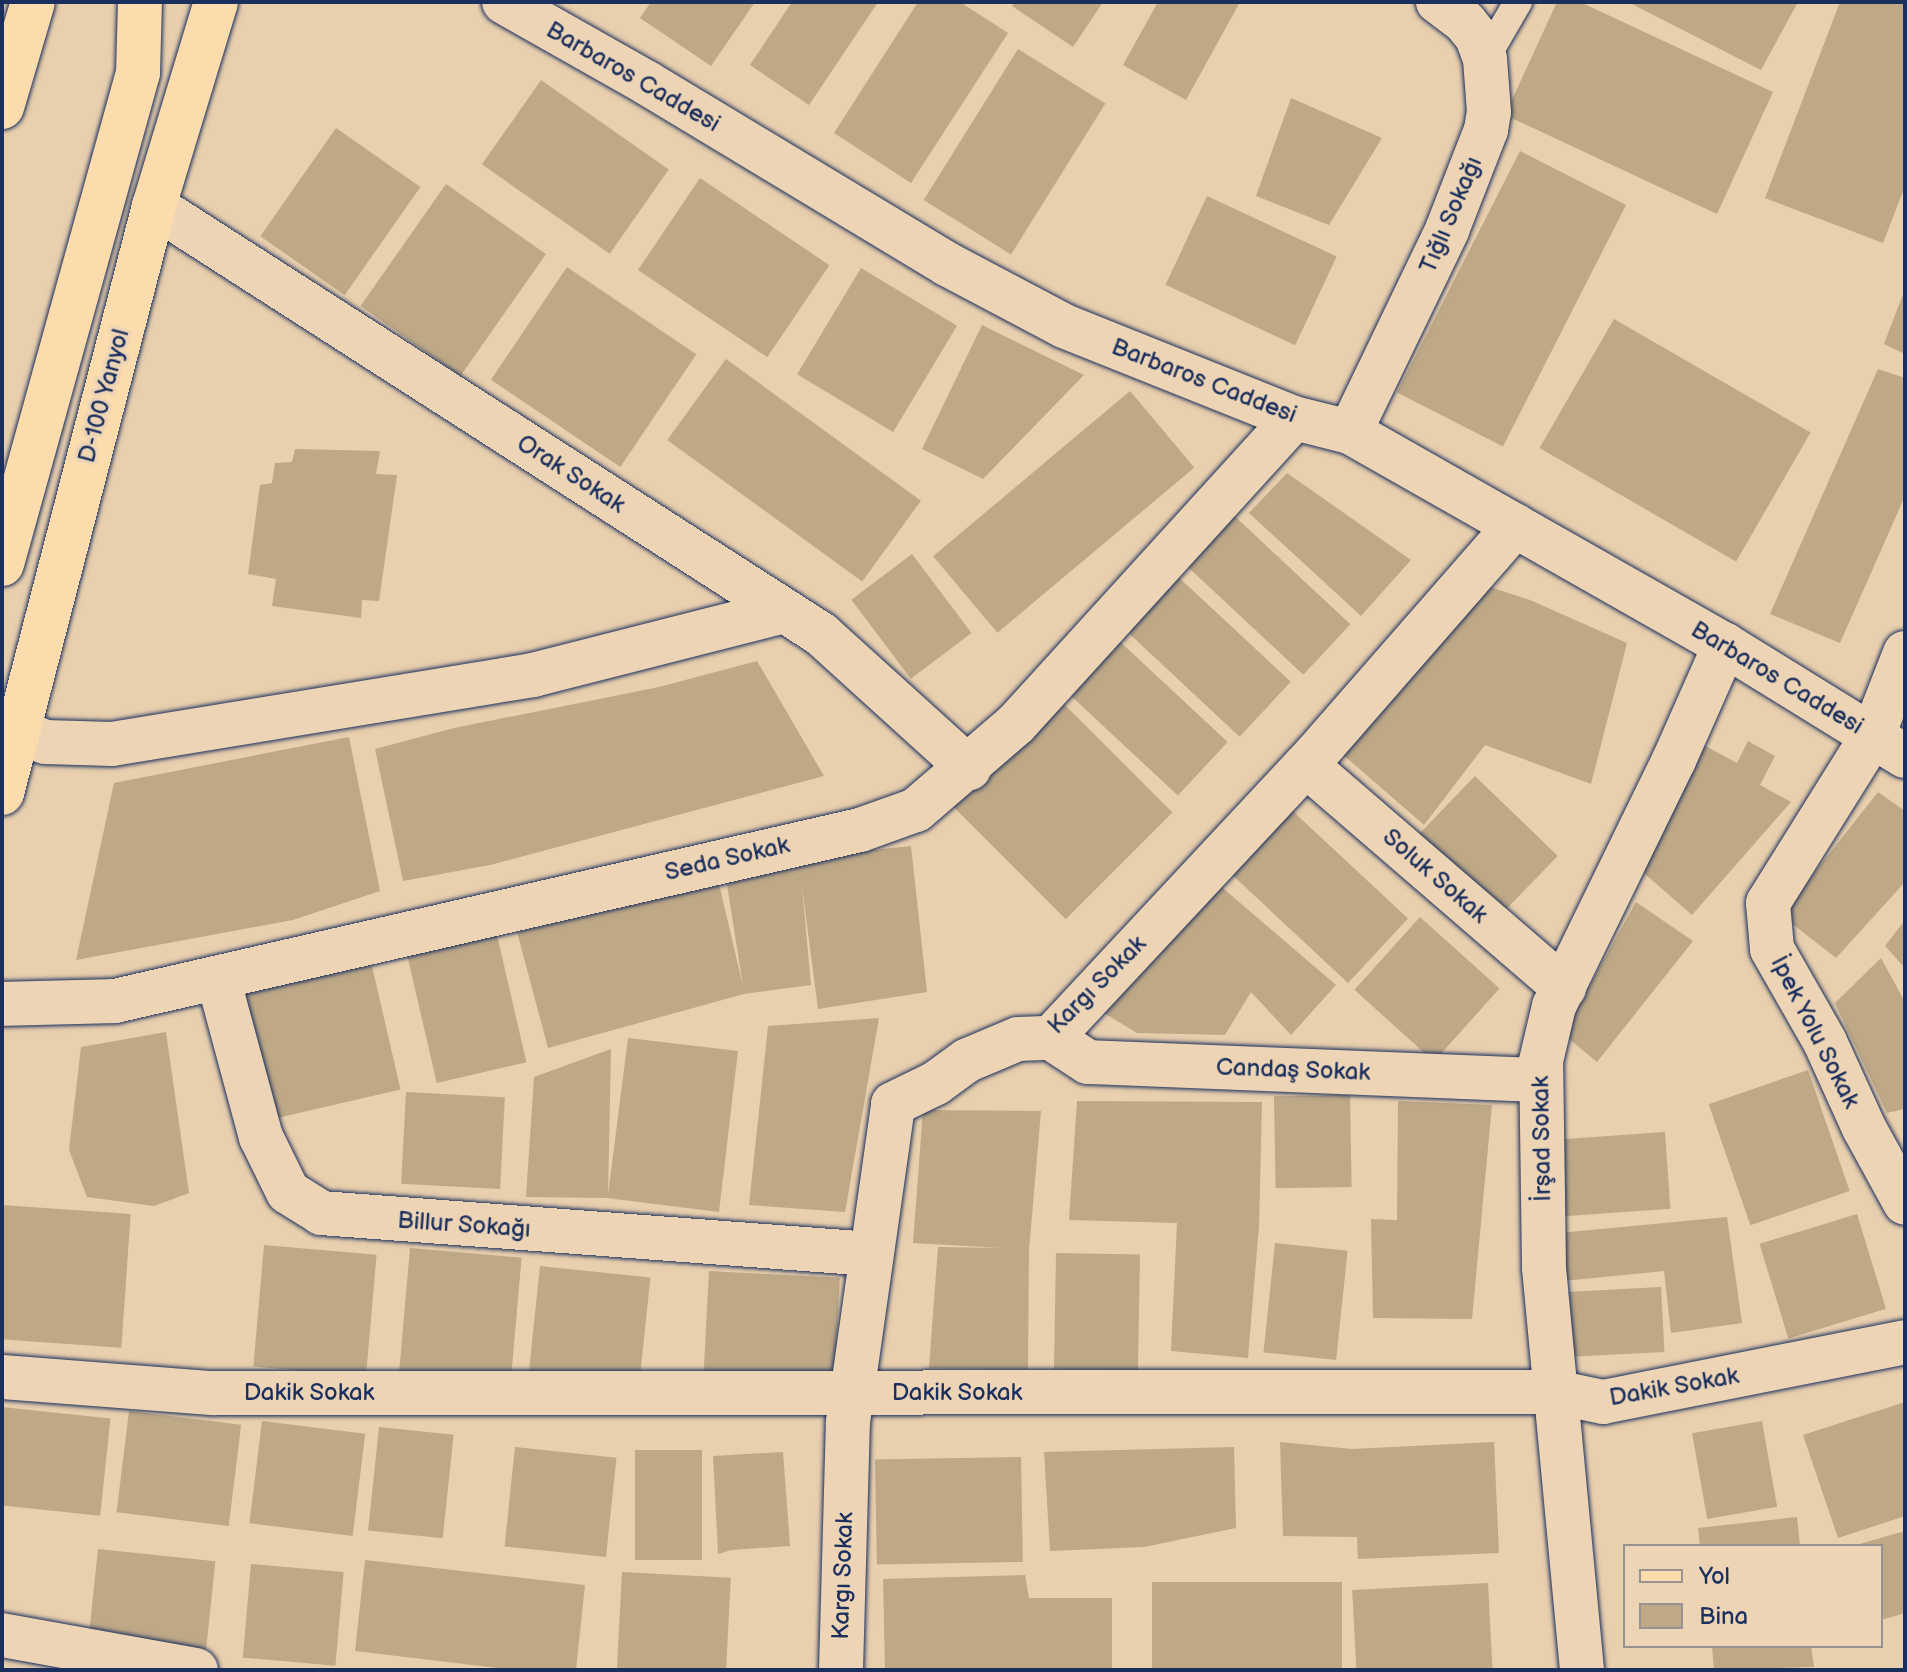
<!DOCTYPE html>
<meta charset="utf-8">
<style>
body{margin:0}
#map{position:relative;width:1907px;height:1672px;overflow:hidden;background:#e8cfad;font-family:"Balsamiq Sans",sans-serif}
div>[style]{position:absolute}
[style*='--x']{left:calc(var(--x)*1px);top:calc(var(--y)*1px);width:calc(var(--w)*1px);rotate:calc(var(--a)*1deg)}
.building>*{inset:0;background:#bea886;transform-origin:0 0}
.roads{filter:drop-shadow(0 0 2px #1b2f5e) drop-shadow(0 0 2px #1b2f5e)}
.service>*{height:28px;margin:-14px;padding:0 14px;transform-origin:14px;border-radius:14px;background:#ecd4b5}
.minor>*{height:44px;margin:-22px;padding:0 22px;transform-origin:22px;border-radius:22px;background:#ecd4b5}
.primary>*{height:44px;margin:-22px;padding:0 22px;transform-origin:22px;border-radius:22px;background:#fcdcac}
.trunk>*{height:44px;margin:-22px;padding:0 22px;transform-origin:22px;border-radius:22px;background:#fcdcac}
span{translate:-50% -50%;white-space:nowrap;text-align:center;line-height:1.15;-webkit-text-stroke:7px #ecd4b5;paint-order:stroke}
.street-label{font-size:24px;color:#1b2f5e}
.frame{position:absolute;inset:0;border:4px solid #1b2f5e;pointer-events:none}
.legend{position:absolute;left:1623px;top:1544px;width:260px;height:104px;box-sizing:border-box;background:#ecd4b5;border:2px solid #989292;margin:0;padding:10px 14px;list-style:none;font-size:24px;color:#1b2f5e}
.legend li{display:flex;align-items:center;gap:16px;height:40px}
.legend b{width:40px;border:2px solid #989292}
</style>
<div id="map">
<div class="building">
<div style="clip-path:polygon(651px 2px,755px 2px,711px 66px,640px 18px)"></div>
<div style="clip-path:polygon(792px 2px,878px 2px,809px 105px,750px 65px)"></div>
<div style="clip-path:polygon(918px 2px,960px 2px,1008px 33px,911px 183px,834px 133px)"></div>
<div style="clip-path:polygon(1015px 2px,1103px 2px,1073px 47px,1012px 6px)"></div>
<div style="clip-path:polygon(1158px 2px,1240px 2px,1186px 100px,1123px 65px)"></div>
<div style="clip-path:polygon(1557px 2px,1580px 2px,1773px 92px,1717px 214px,1505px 115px)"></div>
<div style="clip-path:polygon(1628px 2px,1798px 2px,1761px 70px)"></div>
<div style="clip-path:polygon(1840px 2px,1905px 2px,1905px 186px,1883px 243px,1765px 198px)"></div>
<div style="left:1018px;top:49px;width:103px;height:178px;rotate:32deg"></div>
<div style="left:541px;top:80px;width:156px;height:103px;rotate:35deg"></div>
<div style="clip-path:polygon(1291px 98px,1382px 138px,1329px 225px,1256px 196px)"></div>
<div style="left:336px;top:128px;width:103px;height:132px;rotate:35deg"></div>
<div style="left:1520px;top:151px;width:119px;height:271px;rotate:27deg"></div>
<div style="left:700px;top:178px;width:156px;height:111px;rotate:34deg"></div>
<div style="left:446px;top:184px;width:122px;height:149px;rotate:35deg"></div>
<div style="left:1207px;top:196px;width:143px;height:98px;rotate:25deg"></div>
<div style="left:567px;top:267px;width:156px;height:136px;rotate:34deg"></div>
<div style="left:861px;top:268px;width:112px;height:124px;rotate:31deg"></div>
<div style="clip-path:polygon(1905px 289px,1905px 354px,1884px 344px)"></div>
<div style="left:1614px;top:319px;width:227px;height:149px;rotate:30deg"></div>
<div style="clip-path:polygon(982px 325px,1084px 375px,983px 479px,922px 449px)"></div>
<div style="left:726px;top:359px;width:241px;height:100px;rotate:36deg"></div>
<div style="clip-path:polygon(1878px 369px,1905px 378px,1905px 496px,1840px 643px,1770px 614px)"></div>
<div style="left:1130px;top:391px;width:100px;height:257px;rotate:50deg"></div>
<div style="clip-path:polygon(295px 449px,380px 451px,376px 474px,397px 475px,379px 601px,362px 600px,361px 618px,272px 606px,276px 579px,248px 574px,260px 485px,272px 483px,275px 463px,292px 462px)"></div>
<div style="clip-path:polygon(1287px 473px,1411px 560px,1361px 616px,1249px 513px)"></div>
<div style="left:1229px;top:511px;width:166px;height:69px;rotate:43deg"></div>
<div style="left:912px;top:554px;width:99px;height:76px;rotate:53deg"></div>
<div style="left:1173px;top:572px;width:161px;height:75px;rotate:43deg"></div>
<div style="clip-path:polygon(1469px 580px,1530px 600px,1627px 643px,1591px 784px,1485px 745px,1424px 825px,1341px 753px)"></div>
<div style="left:1115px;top:637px;width:154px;height:73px;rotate:43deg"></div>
<div style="clip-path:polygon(757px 661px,824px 776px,490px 865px,403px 881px,375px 749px,454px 728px,659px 687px)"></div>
<div style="left:1060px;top:700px;width:159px;height:151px;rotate:45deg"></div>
<div style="clip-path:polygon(349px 737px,380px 891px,293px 920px,76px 960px,114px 783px)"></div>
<div style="clip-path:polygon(1748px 741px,1775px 756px,1760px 785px,1791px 802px,1692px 915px,1637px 867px,1702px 744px,1737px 763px)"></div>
<div style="left:1475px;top:776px;width:115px;height:84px;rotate:44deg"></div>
<div style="clip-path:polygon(1878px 792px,1905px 811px,1905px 882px,1836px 958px,1781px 915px)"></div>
<div style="left:1283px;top:802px;width:171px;height:88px;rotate:43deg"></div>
<div style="clip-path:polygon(911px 846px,927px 992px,818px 1009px,802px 887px,811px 985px,744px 994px,548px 1048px,517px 932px,719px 884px,743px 986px,724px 866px)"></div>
<div style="clip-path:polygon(1217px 883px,1336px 985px,1291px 1035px,1251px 992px,1225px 1035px,1137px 1033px,1099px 1010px)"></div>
<div style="clip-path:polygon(1636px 902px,1693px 941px,1597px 1062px,1563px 1034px)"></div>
<div style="left:1420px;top:917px;width:107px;height:98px;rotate:42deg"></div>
<div style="clip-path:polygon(1905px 920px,1905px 968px,1885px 946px)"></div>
<div style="left:494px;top:922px;width:144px;height:92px;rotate:77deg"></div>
<div style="left:369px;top:953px;width:140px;height:141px;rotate:77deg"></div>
<div style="clip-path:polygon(1881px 958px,1905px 1002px,1905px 1109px,1887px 1113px,1835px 1003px)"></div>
<div style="clip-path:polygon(879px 1018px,845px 1212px,749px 1205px,768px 1026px)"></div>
<div style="clip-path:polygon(166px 1032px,189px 1193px,154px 1206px,87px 1197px,69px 1150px,81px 1047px)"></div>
<div style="clip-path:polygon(628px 1038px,738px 1051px,719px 1212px,607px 1198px,526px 1197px,534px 1077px,611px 1049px,608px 1195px)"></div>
<div style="left:1808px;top:1070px;width:128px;height:105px;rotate:71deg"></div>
<div style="left:406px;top:1092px;width:99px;height:92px;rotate:3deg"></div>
<div style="left:1350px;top:1095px;width:92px;height:76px;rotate:89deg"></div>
<div style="clip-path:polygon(1077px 1101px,1262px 1102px,1259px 1226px,1248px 1358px,1171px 1351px,1177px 1223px,1069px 1220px)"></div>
<div style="clip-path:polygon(1398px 1101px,1492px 1105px,1472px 1319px,1373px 1318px,1371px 1219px,1397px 1220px)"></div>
<div style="clip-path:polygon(923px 1110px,1041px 1111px,1029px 1250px,1028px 1369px,929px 1368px,938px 1247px,1001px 1248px,913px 1243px)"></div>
<div style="left:1665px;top:1132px;width:77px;height:117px;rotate:86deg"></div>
<div style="left:2px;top:1205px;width:129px;height:134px;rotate:4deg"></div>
<div style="left:1857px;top:1214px;width:99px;height:102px;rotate:73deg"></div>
<div style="clip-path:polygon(1727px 1217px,1742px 1323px,1671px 1333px,1664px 1271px,1563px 1281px,1559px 1233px)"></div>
<div style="left:1275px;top:1243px;width:73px;height:110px;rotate:6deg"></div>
<div style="left:264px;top:1245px;width:113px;height:122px;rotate:5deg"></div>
<div style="left:410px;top:1248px;width:112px;height:127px;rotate:5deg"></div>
<div style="left:1056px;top:1253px;width:84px;height:116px;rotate:1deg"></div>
<div style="left:540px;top:1266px;width:111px;height:114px;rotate:6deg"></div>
<div style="left:709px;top:1271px;width:131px;height:106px;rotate:3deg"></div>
<div style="left:1661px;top:1287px;width:65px;height:104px;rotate:87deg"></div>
<div style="clip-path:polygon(1905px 1402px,1905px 1516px,1838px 1538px,1803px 1435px)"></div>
<div style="left:2px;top:1407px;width:109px;height:98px;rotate:6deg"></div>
<div style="left:129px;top:1411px;width:113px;height:102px;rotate:7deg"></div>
<div style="left:262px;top:1421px;width:104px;height:103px;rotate:7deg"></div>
<div style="left:1762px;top:1421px;width:87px;height:71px;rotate:80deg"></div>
<div style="left:379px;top:1427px;width:75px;height:104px;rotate:6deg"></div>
<div style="clip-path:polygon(1280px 1442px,1352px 1449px,1494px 1442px,1499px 1553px,1358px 1559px,1357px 1537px,1283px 1536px)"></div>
<div style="left:515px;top:1447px;width:102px;height:100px;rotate:6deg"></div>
<div style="clip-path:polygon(1234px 1447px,1236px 1528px,1144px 1547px,1050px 1551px,1044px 1452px)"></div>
<div style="left:635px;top:1450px;width:67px;height:110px"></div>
<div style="clip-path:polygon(783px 1452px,790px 1546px,732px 1550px,718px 1554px,713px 1456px)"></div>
<div style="left:1021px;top:1457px;width:105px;height:146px;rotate:89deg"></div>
<div style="clip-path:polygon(1797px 1517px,1800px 1546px,1700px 1546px,1698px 1528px)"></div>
<div style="clip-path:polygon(1905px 1531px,1905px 1613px,1881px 1620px,1881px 1546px,1856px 1545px)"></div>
<div style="left:98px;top:1549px;width:118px;height:91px;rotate:6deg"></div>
<div style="clip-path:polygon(365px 1560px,585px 1585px,576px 1670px,515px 1670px,355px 1651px)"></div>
<div style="left:251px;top:1564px;width:93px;height:94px;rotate:5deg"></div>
<div style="left:622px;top:1572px;width:109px;height:98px;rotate:3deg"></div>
<div style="clip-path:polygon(1025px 1575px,1029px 1598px,1112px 1598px,1112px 1670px,885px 1670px,883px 1579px)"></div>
<div style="left:1152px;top:1582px;width:190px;height:88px"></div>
<div style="left:1488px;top:1583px;width:87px;height:136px;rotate:87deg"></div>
<div style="clip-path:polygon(1712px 1646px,1811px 1646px,1814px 1667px,1714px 1670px)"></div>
</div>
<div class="roads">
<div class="service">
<div style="--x:1485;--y:59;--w:66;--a:-59.9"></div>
</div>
<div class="minor">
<div style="--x:504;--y:2;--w:164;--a:29.5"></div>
<div style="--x:647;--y:83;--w:350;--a:31.1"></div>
<div style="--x:947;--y:264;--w:132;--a:27.9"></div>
<div style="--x:1064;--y:326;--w:248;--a:21.8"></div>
<div style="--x:1294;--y:418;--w:58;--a:14"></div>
<div style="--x:1350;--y:432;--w:431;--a:29.6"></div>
<div style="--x:1725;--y:645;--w:211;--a:31.7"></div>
<div style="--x:154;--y:206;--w:793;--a:32.69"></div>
<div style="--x:821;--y:634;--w:200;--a:42.2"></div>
<div style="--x:1350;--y:432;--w:224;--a:-64.3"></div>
<div style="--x:1447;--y:230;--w:107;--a:-68.7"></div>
<div style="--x:1486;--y:130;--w:18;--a:-81"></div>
<div style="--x:1489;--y:112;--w:53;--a:-94.3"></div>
<div style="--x:1485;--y:59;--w:23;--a:-110"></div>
<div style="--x:1477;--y:37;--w:19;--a:-129"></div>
<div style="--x:1465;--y:22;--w:34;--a:-143"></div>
<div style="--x:1905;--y:653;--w:88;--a:111.3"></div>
<div style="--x:1873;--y:735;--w:198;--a:122"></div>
<div style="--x:1768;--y:903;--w:46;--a:85"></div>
<div style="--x:1772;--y:949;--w:107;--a:60.3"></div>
<div style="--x:1825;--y:1042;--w:94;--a:65.6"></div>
<div style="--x:1864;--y:1128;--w:85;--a:61.3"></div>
<div style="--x:17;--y:730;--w:30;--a:23"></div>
<div style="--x:45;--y:742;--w:67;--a:1.7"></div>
<div style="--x:112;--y:744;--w:427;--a:-9.3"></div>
<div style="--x:533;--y:675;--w:259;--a:-14.3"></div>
<div style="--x:1306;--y:765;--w:341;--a:40.8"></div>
<div style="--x:218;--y:978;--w:165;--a:74.9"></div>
<div style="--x:261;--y:1137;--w:61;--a:63.9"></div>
<div style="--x:288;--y:1192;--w:39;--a:32"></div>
<div style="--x:321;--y:1213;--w:552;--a:4.26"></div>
<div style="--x:2;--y:1004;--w:113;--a:-1.5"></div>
<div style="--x:115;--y:1001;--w:764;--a:-12.93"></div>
<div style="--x:860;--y:830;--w:59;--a:-19.7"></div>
<div style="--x:916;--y:810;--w:132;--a:-40.7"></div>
<div style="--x:1016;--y:724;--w:413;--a:-47.7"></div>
<div style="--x:1051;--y:1038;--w:44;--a:33"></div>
<div style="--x:1088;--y:1062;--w:453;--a:2.3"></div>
<div style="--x:2;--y:1377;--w:211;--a:4.4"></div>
<div style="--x:212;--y:1393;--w:1343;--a:-0.04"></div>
<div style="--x:1555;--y:1392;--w:49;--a:11.8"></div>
<div style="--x:1603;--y:1402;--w:308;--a:-11.2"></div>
<div style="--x:2;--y:1635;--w:197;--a:10.2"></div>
<div style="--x:841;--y:1670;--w:248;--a:-88.4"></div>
<div style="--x:848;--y:1422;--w:321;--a:-81.9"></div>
<div style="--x:893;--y:1104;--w:48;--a:-26"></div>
<div style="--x:936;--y:1083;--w:39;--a:-36"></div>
<div style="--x:968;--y:1060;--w:54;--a:-22.8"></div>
<div style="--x:1018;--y:1039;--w:33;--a:-2"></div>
<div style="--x:1051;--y:1038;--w:388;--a:-47"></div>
<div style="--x:1316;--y:754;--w:303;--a:-48.9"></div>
<div style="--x:1582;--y:1670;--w:404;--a:-95.4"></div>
<div style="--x:1544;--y:1268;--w:207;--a:-90.8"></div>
<div style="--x:1541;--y:1061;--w:57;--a:-76.7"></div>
<div style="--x:1554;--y:1006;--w:274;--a:-64"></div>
<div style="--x:1674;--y:760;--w:126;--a:-66.1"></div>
</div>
<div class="primary">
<div style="--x:2;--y:793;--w:606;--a:-75.48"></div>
<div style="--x:154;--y:206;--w:213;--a:-73.1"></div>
</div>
<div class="trunk">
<div style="--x:2;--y:107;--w:109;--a:-73.6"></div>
<div style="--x:2;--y:564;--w:509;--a:-74.52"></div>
<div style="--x:138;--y:73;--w:71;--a:-88.4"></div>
</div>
</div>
<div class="street-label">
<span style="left:633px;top:77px;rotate:30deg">Barbaros Caddesi</span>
<span style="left:1451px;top:215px;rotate:-67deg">Tığlı Sokağı</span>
<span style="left:1204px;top:381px;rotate:21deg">Barbaros Caddesi</span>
<span style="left:104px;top:396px;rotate:-75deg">D-100 Yanyol</span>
<span style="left:571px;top:474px;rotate:33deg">Orak Sokak</span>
<span style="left:1777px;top:678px;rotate:31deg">Barbaros Caddesi</span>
<span style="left:727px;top:859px;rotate:-13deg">Seda Sokak</span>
<span style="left:1435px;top:876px;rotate:41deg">Soluk Sokak</span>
<span style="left:1097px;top:985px;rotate:-45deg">Kargı Sokak</span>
<span style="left:1815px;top:1032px;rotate:63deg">İpek Yolu Sokak</span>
<span style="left:1293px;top:1070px;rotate:2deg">Candaş Sokak</span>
<span style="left:1542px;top:1139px;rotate:-91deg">İrşad Sokak</span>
<span style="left:464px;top:1225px;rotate:4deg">Billur Sokağı</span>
<span style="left:1674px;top:1387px;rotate:-10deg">Dakik Sokak</span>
<span style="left:309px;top:1393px">Dakik Sokak</span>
<span style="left:957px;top:1393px">Dakik Sokak</span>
<span style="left:843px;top:1576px;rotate:-88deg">Kargı Sokak</span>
</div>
<div class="frame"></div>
<ul class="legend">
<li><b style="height:10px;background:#fcdcac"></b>Yol</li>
<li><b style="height:22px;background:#bea886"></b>Bina</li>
</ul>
</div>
